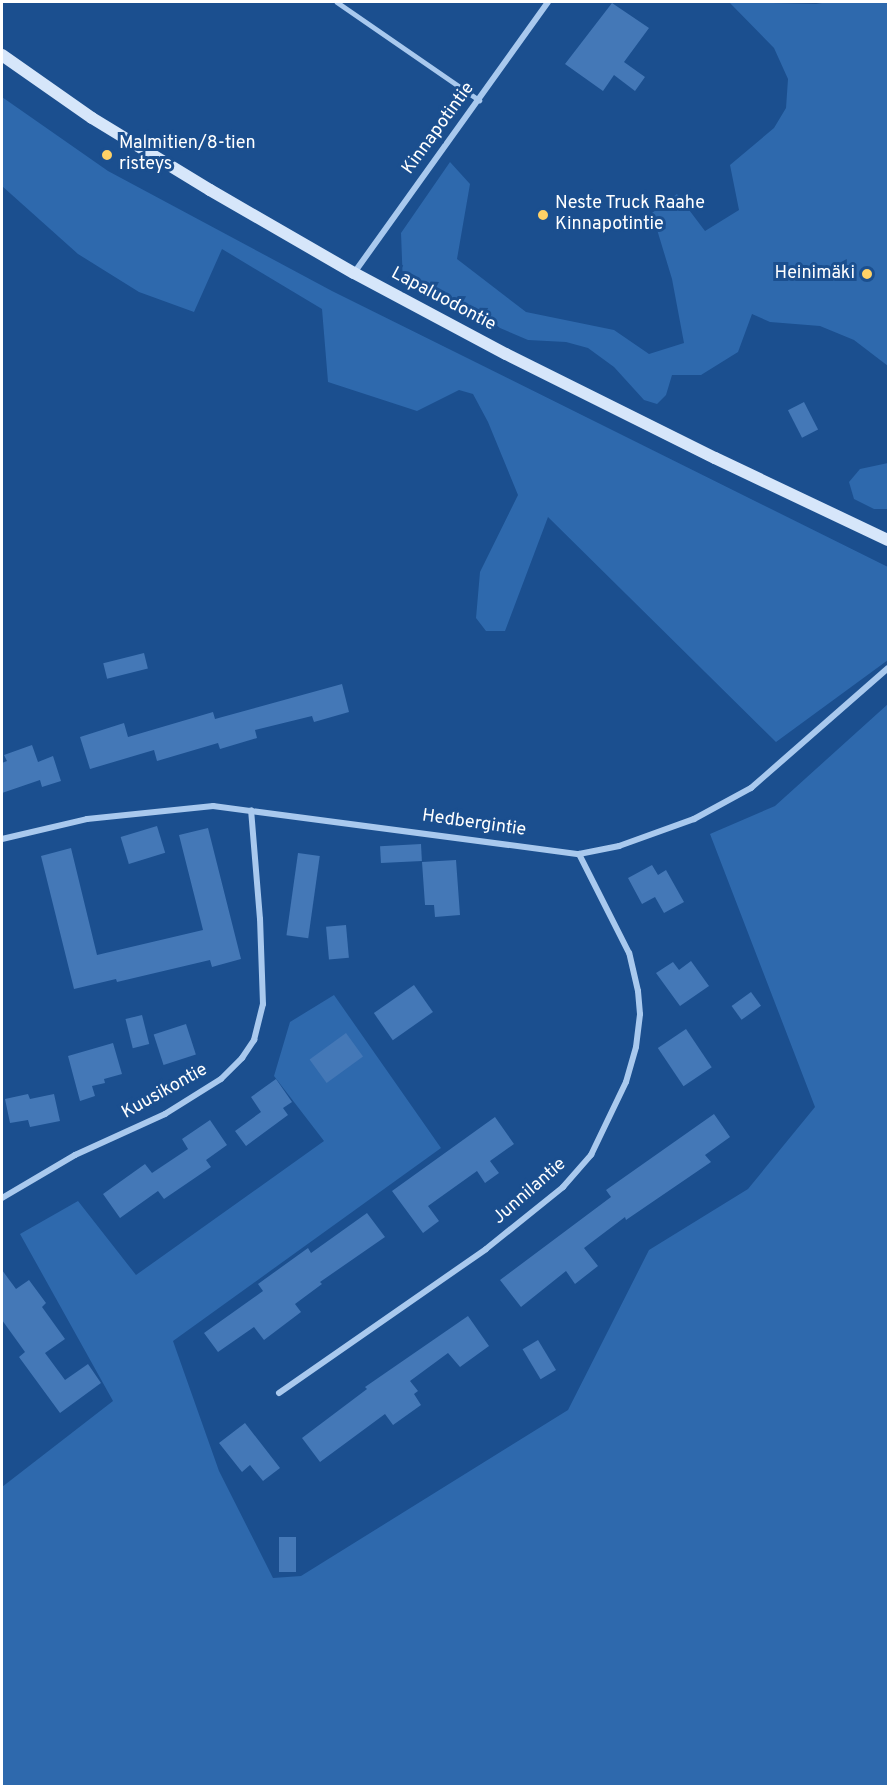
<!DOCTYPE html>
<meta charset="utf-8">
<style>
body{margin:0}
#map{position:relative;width:890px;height:1788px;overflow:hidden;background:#1b4f8f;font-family:Overpass,sans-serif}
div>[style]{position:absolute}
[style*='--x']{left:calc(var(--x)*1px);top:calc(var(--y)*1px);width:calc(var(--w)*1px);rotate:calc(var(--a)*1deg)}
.green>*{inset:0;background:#2e69ad}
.building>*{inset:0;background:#4478b7;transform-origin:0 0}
.lane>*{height:4.5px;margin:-2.25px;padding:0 2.25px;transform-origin:2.25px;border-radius:2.25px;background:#a9c9ee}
.street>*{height:6px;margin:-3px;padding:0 3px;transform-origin:3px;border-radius:3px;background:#a9c9ee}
.secondary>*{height:12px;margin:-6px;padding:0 6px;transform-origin:6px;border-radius:6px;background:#d6e6fa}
.dots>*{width:16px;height:16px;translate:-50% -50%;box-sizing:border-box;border:3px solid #1b4f8f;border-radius:50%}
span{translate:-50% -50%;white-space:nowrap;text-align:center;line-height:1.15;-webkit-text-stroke:6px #1b4f8f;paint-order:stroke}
.street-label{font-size:18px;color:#fff}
.poi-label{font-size:18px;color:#fff}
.left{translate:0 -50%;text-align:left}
.right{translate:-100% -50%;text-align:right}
.frame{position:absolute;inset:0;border:3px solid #fff;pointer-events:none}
</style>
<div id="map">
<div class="green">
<div style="clip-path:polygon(729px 2px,816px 4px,828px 2px,888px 2px,888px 366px,854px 340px,820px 326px,770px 322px,752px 314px,738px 352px,701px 375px,672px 375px,666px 395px,657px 404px,644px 400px,614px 367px,588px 348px,566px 342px,528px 340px,500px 328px,474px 307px,403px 285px,401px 233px,450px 162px,470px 184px,457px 259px,526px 312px,614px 330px,649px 354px,684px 343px,672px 279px,652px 213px,677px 194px,705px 231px,739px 210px,730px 165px,774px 128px,786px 108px,788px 79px,774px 48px)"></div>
<div style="clip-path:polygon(2px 97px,108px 171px,332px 291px,888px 567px,888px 660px,776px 742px,548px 517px,505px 631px,486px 631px,476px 618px,480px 572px,518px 495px,488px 422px,473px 394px,459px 390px,417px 411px,328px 382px,322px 309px,222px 249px,194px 312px,139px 292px,78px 254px,2px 186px)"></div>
<div style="clip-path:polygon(888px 463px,888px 509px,874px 509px,854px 499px,849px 482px,860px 469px)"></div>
<div style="clip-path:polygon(888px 704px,888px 1786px,2px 1786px,2px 1487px,113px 1401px,20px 1234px,78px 1201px,136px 1275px,324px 1141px,274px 1076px,290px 1022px,334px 995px,441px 1148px,173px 1341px,219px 1471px,273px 1578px,301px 1576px,568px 1410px,649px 1250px,748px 1189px,815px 1107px,710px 834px,775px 806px)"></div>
</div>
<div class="building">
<div style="clip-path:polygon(612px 3px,649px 28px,624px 62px,645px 77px,635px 91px,614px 75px,603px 91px,565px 64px)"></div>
<div style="left:804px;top:402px;width:31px;height:18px;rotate:63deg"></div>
<div style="left:144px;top:653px;width:16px;height:42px;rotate:76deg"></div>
<div style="clip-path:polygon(342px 684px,349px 712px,314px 722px,312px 716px,255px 730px,257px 738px,220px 749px,218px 743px,157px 761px,154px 750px,90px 769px,80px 737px,124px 723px,128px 737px,213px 712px,215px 719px)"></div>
<div style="clip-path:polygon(32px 745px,38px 762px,53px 756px,61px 781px,42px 787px,40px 780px,2px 793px,2px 763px,7px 761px,4px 755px)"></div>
<div style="left:157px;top:826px;width:28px;height:38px;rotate:73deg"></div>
<div style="clip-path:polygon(208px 828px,241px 959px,212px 967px,210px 960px,117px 982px,116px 979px,74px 989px,41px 856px,71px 848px,97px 955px,203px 930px,179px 835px)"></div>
<div style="left:421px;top:844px;width:17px;height:41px;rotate:87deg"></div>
<div style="left:298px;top:853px;width:22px;height:83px;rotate:8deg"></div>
<div style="clip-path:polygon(456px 860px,460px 915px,435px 917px,434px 905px,425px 905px,422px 862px)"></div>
<div style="clip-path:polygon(652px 865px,658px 875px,666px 870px,684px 902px,664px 913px,655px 897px,642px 904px,628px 878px)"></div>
<div style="left:346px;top:925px;width:33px;height:20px;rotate:85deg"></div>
<div style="clip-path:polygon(691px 961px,709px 986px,680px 1006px,656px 973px,673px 962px,679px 970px)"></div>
<div style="left:414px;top:985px;width:33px;height:49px;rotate:55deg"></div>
<div style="left:751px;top:992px;width:17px;height:24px;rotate:54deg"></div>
<div style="left:142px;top:1015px;width:30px;height:17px;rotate:76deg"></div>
<div style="left:186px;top:1024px;width:32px;height:34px;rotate:72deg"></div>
<div style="left:686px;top:1029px;width:46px;height:34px;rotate:56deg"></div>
<div style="left:346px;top:1033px;width:29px;height:45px;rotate:54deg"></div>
<div style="clip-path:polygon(113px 1043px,122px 1074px,104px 1079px,105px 1083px,92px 1086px,95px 1096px,80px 1101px,68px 1056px)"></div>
<div style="clip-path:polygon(276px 1079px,292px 1102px,283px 1108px,288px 1115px,246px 1146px,235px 1131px,261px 1112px,251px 1097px)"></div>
<div style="clip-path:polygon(28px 1094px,30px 1099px,54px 1094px,60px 1121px,30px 1127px,28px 1120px,10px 1123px,5px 1099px)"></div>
<div style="clip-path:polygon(714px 1114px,730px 1137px,705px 1155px,711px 1162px,626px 1220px,625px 1217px,584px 1248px,598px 1266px,575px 1284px,566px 1271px,521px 1307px,500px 1280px,611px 1197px,606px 1190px)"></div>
<div style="clip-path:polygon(495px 1117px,514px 1144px,490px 1161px,499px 1173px,485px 1183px,477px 1171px,428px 1206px,439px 1221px,423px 1233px,392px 1191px)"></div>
<div style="clip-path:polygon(210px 1120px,227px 1145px,206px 1160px,211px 1167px,164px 1199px,158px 1191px,120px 1218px,103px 1194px,145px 1164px,152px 1173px,188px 1149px,182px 1139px)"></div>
<div style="clip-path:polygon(367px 1213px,385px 1237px,320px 1282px,322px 1284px,295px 1304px,301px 1312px,264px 1340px,254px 1327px,218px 1352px,204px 1333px,263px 1291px,258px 1284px,308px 1248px,311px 1253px)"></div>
<div style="clip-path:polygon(2px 1270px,16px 1289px,29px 1280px,46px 1303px,42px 1307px,65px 1339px,45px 1353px,65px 1380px,88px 1364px,101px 1383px,60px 1413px,19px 1357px,25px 1352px,2px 1320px)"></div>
<div style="clip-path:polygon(468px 1316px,489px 1346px,460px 1367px,448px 1353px,410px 1381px,418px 1391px,414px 1394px,421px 1405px,393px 1425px,385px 1414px,320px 1462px,302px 1438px,367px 1389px,365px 1387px)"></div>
<div style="left:538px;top:1340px;width:35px;height:18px;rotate:59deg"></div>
<div style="clip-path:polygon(245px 1423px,280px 1468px,263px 1481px,250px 1465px,242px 1472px,219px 1443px)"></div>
<div style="left:279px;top:1537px;width:17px;height:35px"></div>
</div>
<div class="lane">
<div style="--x:337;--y:2;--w:173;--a:34.6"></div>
</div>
<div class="street">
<div style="--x:354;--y:273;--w:333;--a:-54.4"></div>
<div style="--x:2;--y:839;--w:87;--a:-13.2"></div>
<div style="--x:87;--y:819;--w:127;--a:-5.9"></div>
<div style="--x:213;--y:806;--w:369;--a:7.5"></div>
<div style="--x:579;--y:854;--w:41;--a:-11.3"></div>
<div style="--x:619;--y:846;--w:80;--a:-19.8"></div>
<div style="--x:694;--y:819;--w:65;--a:-28.5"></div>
<div style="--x:751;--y:788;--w:182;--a:-41.2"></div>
<div style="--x:2;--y:1198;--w:85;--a:-30.5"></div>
<div style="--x:75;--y:1155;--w:99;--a:-24.5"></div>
<div style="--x:165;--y:1114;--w:66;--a:-32"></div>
<div style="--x:221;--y:1079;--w:30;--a:-45"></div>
<div style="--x:242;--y:1058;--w:22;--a:-56"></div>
<div style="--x:254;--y:1040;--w:37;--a:-76"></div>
<div style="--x:263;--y:1004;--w:85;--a:-92"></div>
<div style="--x:260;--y:919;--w:109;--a:-94.7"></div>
<div style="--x:279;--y:1393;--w:252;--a:-34.8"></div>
<div style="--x:486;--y:1249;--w:99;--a:-38.8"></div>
<div style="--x:563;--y:1187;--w:43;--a:-48.8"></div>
<div style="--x:591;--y:1155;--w:81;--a:-64.4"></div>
<div style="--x:626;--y:1082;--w:36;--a:-74"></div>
<div style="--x:636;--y:1047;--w:33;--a:-83"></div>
<div style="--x:640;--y:1014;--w:23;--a:-95"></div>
<div style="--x:638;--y:991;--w:39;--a:-103"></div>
<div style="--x:629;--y:953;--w:111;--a:-116.8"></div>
</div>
<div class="secondary">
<div style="--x:2;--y:55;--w:110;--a:35"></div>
<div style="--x:92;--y:118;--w:138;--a:31.4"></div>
<div style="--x:210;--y:190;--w:166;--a:30"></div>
<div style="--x:354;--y:273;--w:172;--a:28.1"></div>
<div style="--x:506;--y:354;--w:233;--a:26.5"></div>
<div style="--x:715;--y:458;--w:191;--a:25.4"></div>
</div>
<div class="dots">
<div style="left:107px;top:155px;background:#ffd166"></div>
<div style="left:543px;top:215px;background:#ffd166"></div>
<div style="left:867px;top:274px;background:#ffd166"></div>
</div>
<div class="street-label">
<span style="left:439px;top:129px;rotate:-54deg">Kinnapotintie</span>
<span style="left:443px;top:300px;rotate:28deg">Lapaluodontie</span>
<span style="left:474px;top:824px;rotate:8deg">Hedbergintie</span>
<span style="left:165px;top:1092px;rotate:-29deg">Kuusikontie</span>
<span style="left:530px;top:1192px;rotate:-41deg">Junnilantie</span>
</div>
<div class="poi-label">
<span class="left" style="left:119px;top:155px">Malmitien/8-tien<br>risteys</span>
<span class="left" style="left:555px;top:215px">Neste Truck Raahe<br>Kinnapotintie</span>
<span class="right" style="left:855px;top:274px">Heinimäki</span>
</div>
<div class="frame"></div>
</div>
